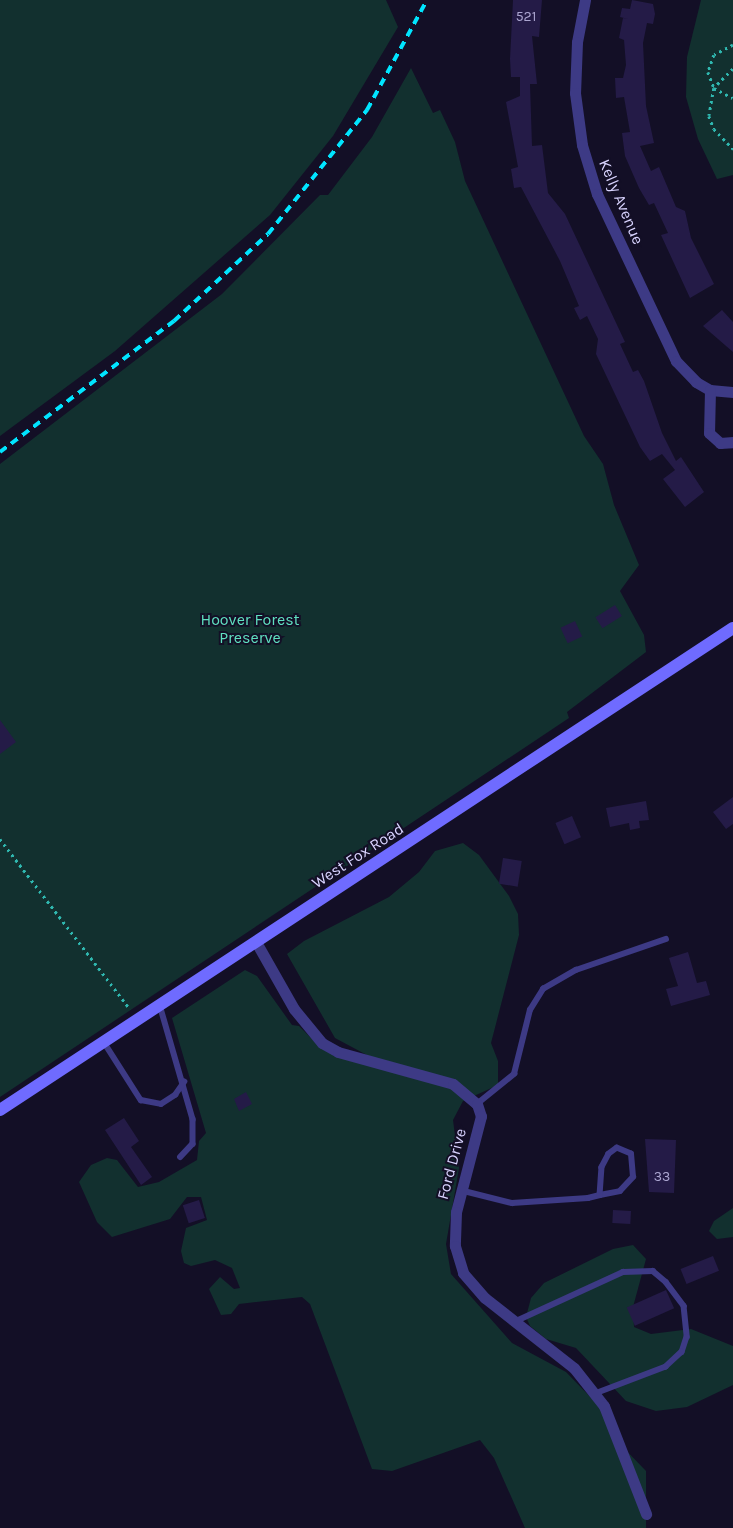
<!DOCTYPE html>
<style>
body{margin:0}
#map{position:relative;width:733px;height:1528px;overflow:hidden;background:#130f26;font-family:Karla,sans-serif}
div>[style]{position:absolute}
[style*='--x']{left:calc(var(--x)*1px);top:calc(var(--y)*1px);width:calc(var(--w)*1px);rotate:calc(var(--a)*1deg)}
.green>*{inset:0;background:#12302f}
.building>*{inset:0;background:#241b47;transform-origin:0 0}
.path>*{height:2.5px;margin-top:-1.25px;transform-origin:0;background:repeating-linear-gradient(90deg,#2fb8b0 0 2.5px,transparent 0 6.5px)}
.lane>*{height:5.5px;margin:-2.75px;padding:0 2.75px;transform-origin:2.75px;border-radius:2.75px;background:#3d3a85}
.street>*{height:11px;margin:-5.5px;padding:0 5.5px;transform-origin:5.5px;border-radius:5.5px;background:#3d3a85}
.secondary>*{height:12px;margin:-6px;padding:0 6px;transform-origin:6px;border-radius:6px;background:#6f6bff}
.rail>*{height:4px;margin-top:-2px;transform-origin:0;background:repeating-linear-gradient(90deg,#00e5ff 0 8px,transparent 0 14px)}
span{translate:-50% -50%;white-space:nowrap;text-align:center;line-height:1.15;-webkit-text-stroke:4px #130f26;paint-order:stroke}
.number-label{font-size:14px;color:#aca6d1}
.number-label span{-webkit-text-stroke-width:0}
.street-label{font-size:16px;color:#d9d4ff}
.park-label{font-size:16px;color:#5fe0c0}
</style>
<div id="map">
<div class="green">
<div style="clip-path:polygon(0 0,386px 0,398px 27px,333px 136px,270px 215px,115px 351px,0 436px)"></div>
<div style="clip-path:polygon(701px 0,733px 0,733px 175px,717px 179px,698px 139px,686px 97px,687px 57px)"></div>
<div style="clip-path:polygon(411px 68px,433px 113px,440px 110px,455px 142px,465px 181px,584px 436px,603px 464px,614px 505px,639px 565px,620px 591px,644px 635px,646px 652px,567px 712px,569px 718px,0 1097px,0 464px,222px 294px,320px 195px,328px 195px,372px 137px)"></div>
<div style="clip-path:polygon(463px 843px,479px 855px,509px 896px,518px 914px,519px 935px,491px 1043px,498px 1061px,498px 1085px,463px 1101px,453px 1120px,459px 1168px,446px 1244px,451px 1274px,512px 1343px,566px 1372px,601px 1408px,618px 1442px,646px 1471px,646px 1528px,525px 1528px,494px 1458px,480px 1440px,392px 1471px,372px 1469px,310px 1304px,302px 1297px,239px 1304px,231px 1314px,221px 1315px,209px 1289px,220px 1277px,234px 1289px,240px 1288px,232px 1268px,215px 1260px,191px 1266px,184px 1263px,181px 1251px,186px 1228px,207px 1220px,201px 1197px,187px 1197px,170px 1219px,112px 1237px,97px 1222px,79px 1182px,91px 1165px,107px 1158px,117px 1160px,138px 1187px,159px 1182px,197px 1160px,199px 1141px,206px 1133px,172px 1018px,245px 970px,257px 976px,292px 1025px,299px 1026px,321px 1048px,408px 1077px,335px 1038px,287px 954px,304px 941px,389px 897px,419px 872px,435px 851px)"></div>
<div style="clip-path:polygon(733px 1208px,733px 1237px,717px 1239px,709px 1231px,714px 1221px)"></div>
<div style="clip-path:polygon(633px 1245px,646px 1259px,633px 1307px,634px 1327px,651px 1334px,691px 1329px,733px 1346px,733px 1385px,687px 1407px,656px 1411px,626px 1401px,576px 1348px,546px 1339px,530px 1326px,526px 1317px,531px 1298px,544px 1283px,613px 1249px)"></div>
</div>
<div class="building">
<div style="clip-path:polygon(513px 0,542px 0,539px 37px,532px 36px,537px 84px,530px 84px,532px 146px,542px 145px,548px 193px,565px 214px,596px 280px,625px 342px,620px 344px,633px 372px,638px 370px,644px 381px,662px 433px,676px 461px,681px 457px,704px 492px,685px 507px,663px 479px,675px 470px,662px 454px,650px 461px,640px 447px,596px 354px,598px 339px,587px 316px,580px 320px,574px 308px,579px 306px,560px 261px,521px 187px,514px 188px,511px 169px,518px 167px,506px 102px,520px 96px,520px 77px,511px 77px,510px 59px)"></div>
<div style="clip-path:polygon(632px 0,653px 4px,655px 14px,653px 24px,647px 23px,643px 43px,646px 106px,654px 143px,640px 146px,651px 171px,659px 167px,676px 207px,685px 211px,691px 238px,714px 284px,690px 298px,661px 235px,668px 233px,654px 203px,649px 205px,639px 188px,625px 156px,622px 133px,630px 132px,624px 97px,616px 98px,615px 78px,623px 78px,626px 65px,624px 40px,619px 38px,623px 18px,628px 19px,620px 17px,622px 8px,630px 9px)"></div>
<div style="clip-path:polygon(722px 310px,733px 322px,733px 352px,703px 326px)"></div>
<div style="left:615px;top:605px;width:13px;height:23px;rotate:58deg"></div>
<div style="left:575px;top:621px;width:17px;height:16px;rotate:65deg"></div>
<div style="clip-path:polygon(0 720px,16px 742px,0 754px)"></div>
<div style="clip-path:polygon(733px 797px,733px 824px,726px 829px,713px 812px)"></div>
<div style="clip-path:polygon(646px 801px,649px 820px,639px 821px,640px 828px,630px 830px,629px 823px,610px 827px,606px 808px)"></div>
<div style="left:572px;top:816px;width:23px;height:18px;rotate:67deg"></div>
<div style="left:503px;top:858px;width:19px;height:26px;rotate:9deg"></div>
<div style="clip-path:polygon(688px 952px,697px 983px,706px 981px,710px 995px,671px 1006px,666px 989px,678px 986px,669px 958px)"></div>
<div style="clip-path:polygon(246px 1092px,252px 1104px,239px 1111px,234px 1099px)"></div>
<div style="clip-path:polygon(124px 1118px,139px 1141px,131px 1147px,152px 1177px,141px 1185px,105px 1130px)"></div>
<div style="clip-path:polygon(645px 1139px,676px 1140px,674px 1193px,649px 1192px)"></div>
<div style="left:199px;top:1200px;width:19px;height:17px;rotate:72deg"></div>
<div style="left:613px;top:1210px;width:18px;height:13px;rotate:3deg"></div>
<div style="left:713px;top:1256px;width:16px;height:35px;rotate:68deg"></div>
<div style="left:666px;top:1290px;width:20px;height:43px;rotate:66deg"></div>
</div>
<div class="path">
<div style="--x:733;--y:45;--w:21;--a:152"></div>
<div style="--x:714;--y:55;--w:18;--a:109"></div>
<div style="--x:708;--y:72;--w:17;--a:69"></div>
<div style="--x:714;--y:88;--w:21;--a:28"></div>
<div style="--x:733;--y:69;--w:27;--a:135"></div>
<div style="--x:714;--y:88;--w:28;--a:100"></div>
<div style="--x:709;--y:116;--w:14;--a:69"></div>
<div style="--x:714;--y:129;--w:28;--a:46"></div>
<div style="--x:0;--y:839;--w:214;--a:52.6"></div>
</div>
<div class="lane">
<div style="--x:160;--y:1005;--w:119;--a:73.9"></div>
<div style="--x:193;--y:1119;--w:25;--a:90"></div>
<div style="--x:193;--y:1144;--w:18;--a:133"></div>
<div style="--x:104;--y:1042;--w:69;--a:57.5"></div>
<div style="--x:141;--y:1100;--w:20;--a:11"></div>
<div style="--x:161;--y:1104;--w:17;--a:-33"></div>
<div style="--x:175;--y:1095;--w:16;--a:-55"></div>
<div style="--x:477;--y:1104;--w:48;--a:-39"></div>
<div style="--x:514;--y:1074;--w:66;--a:-76"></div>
<div style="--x:530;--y:1010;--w:25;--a:-58"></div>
<div style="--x:543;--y:989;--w:38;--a:-30"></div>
<div style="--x:576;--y:970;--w:95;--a:-19"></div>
<div style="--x:460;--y:1190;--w:54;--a:14"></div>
<div style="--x:512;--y:1203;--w:76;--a:-3.8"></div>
<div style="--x:588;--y:1198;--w:12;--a:-14"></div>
<div style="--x:600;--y:1195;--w:20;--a:-11"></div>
<div style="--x:620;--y:1191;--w:19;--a:-47"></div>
<div style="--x:633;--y:1177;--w:23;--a:-95"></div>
<div style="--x:631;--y:1154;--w:15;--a:-157"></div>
<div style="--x:617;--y:1148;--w:10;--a:143"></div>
<div style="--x:609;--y:1154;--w:15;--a:118"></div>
<div style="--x:602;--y:1167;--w:28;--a:94"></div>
<div style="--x:514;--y:1322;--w:120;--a:-24.6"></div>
<div style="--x:623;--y:1272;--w:30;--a:-2"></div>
<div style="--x:653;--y:1271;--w:17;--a:40"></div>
<div style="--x:666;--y:1282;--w:30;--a:53"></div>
<div style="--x:684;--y:1306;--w:31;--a:84"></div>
<div style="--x:687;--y:1337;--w:16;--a:108"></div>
<div style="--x:682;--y:1352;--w:22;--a:137"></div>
<div style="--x:666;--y:1367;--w:76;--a:159.2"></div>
</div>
<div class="street">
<div style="--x:585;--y:0;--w:43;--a:100.8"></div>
<div style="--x:577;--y:42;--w:51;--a:92.2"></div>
<div style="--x:575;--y:93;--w:52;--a:82.3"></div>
<div style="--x:582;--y:145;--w:51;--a:73"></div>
<div style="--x:597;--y:194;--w:185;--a:64.7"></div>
<div style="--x:676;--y:361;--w:29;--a:46"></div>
<div style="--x:696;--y:382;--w:16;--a:30"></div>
<div style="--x:710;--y:390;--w:23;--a:5"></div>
<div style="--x:710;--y:390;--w:43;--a:91.3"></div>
<div style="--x:709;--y:433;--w:15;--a:42"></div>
<div style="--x:720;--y:443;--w:13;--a:-4"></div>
<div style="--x:256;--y:942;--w:77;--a:60.4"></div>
<div style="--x:294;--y:1009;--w:44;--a:50.5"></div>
<div style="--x:322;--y:1043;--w:18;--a:29"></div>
<div style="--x:338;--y:1052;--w:119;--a:15.5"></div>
<div style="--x:453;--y:1084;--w:31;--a:40"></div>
<div style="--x:477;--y:1104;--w:13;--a:72"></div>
<div style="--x:481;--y:1116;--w:99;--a:104.6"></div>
<div style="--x:456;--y:1212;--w:34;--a:92"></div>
<div style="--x:455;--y:1246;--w:28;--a:73"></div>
<div style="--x:463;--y:1273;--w:33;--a:49"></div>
<div style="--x:485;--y:1298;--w:113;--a:38.2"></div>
<div style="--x:574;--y:1368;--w:48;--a:51.7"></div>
<div style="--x:604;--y:1406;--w:116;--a:68.7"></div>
</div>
<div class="secondary">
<div style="--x:0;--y:1110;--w:877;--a:-33.33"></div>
</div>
<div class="rail">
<div style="--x:0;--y:452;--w:218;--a:-37"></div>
<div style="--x:174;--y:321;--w:128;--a:-42.8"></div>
<div style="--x:268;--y:234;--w:159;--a:-51.4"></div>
<div style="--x:367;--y:110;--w:125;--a:-61.4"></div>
</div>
<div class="number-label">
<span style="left:526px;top:17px">521</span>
<span style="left:662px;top:1177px">33</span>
</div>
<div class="street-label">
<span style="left:621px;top:202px;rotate:67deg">Kelly Avenue</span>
<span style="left:358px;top:856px;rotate:-33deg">West Fox Road</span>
<span style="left:452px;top:1164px;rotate:-75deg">Ford Drive</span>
</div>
<div class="park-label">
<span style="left:250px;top:629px">Hoover Forest<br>Preserve</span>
</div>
</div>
